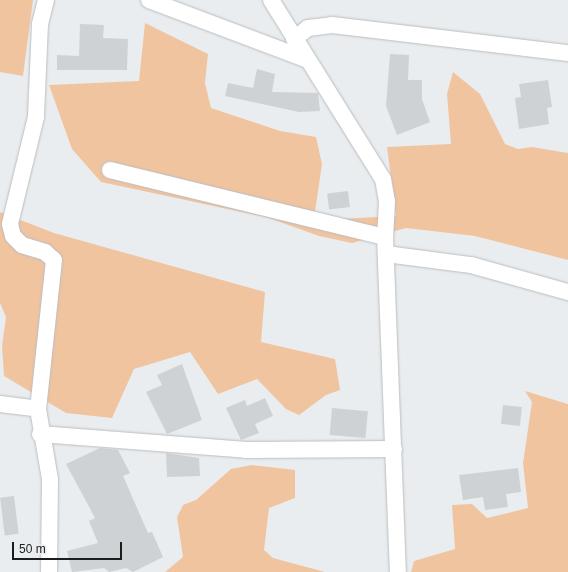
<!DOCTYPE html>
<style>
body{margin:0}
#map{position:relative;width:568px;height:572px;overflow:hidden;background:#eaedef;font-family:Helvetica,sans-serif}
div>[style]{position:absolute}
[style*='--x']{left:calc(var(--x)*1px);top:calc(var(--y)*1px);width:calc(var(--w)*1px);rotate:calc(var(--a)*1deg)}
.green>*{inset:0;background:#f1c4a0}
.building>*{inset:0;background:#ced2d4;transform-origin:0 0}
.roads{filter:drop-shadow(0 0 1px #babdbf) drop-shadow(0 0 1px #babdbf)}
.street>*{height:16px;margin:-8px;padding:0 8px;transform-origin:8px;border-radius:8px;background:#fff}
span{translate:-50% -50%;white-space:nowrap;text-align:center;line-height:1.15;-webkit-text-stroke:3.5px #eaedef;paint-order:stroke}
.scale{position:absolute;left:12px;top:542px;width:110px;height:18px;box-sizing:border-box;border:2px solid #1b1d1d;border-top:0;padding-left:5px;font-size:12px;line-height:14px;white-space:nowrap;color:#1b1d1d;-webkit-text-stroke:3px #eaedef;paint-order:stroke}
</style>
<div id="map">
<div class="green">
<div style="clip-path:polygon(0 0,33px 0,23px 76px,0 72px)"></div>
<div style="clip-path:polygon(145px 23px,208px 54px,205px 83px,211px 108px,280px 131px,316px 137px,322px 164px,315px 212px,338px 219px,396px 216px,387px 147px,451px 144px,447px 94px,453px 72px,480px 94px,505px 144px,518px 149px,532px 147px,568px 153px,568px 260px,475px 236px,406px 228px,352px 243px,319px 236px,266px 217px,101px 182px,72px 149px,49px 85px,139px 81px)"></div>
<div style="clip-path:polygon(0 212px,54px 233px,265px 292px,261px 342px,335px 359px,340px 390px,326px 395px,299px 415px,286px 409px,257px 379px,218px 394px,190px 352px,134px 369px,112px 418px,66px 413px,4px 376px,2px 346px,6px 317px,0 303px)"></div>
<div style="clip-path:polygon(525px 391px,568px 404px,568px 572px,411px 572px,414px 561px,455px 549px,452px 505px,472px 504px,487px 518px,528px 508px,523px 463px,532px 402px)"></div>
<div style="clip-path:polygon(252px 465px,295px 470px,295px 498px,269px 508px,264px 550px,273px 558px,325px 572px,165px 572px,183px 557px,177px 517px,183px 505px,196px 500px,231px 469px)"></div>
</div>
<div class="building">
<div style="clip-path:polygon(80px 24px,104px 25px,103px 38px,128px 39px,127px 70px,57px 70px,57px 55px,79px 56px)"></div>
<div style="clip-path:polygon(390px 54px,409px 55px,408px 80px,422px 80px,422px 99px,430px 122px,397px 135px,386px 106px)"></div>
<div style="clip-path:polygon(257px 69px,275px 74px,272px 92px,318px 93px,320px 111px,299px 112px,225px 96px,228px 83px,253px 88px)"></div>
<div style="clip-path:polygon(548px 80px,552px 107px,547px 108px,549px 124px,519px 129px,515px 98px,521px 97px,519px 84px)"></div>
<div style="left:348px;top:191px;width:16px;height:21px;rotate:83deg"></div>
<div style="clip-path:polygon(182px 364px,202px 420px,167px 434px,146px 392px,162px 385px,157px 375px)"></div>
<div style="clip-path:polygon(265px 398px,273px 416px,255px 424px,259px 433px,241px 440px,226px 408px,245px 400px,247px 406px)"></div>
<div style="left:503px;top:405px;width:19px;height:19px;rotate:6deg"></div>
<div style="left:332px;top:408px;width:36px;height:27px;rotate:5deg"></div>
<div style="clip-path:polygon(100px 448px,118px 450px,130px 473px,123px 476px,148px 533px,152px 532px,163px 557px,133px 572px,126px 568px,109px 572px,104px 568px,72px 572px,67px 551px,98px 543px,89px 521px,95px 518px,66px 464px)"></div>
<div style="clip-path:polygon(166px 453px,199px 458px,200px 476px,167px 477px)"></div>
<div style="clip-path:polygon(518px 468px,521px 492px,506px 494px,508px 507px,485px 510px,483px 497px,463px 500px,459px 475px)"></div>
<div style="left:14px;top:496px;width:38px;height:14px;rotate:83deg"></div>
</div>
<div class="roads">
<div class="street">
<div style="--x:46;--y:0;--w:25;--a:104"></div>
<div style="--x:40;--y:24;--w:93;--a:92.5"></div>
<div style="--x:36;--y:117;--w:110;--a:103.7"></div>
<div style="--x:10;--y:224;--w:12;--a:76"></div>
<div style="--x:13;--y:236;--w:13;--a:45"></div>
<div style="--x:22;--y:245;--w:24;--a:17"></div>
<div style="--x:45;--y:252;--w:12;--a:42"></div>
<div style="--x:54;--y:260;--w:150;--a:96.1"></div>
<div style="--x:38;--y:409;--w:71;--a:80.3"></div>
<div style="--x:50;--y:479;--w:93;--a:90.6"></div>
<div style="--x:149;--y:0;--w:167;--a:20.7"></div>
<div style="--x:271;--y:0;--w:211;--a:58"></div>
<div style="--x:383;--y:179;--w:22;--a:80"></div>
<div style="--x:387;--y:201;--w:36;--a:93"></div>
<div style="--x:385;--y:237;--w:335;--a:87.8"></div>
<div style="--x:294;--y:39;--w:18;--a:-38"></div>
<div style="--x:308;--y:28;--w:24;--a:-7"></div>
<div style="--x:332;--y:25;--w:238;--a:6.8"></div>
<div style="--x:110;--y:170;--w:283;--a:13.7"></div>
<div style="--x:386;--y:254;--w:86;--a:7.4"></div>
<div style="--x:471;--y:265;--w:101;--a:15.6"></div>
<div style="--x:0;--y:404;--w:38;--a:7"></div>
<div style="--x:40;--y:434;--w:207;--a:4.4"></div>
<div style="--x:246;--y:450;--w:148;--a:-0.4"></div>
</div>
</div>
<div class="scale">50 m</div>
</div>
